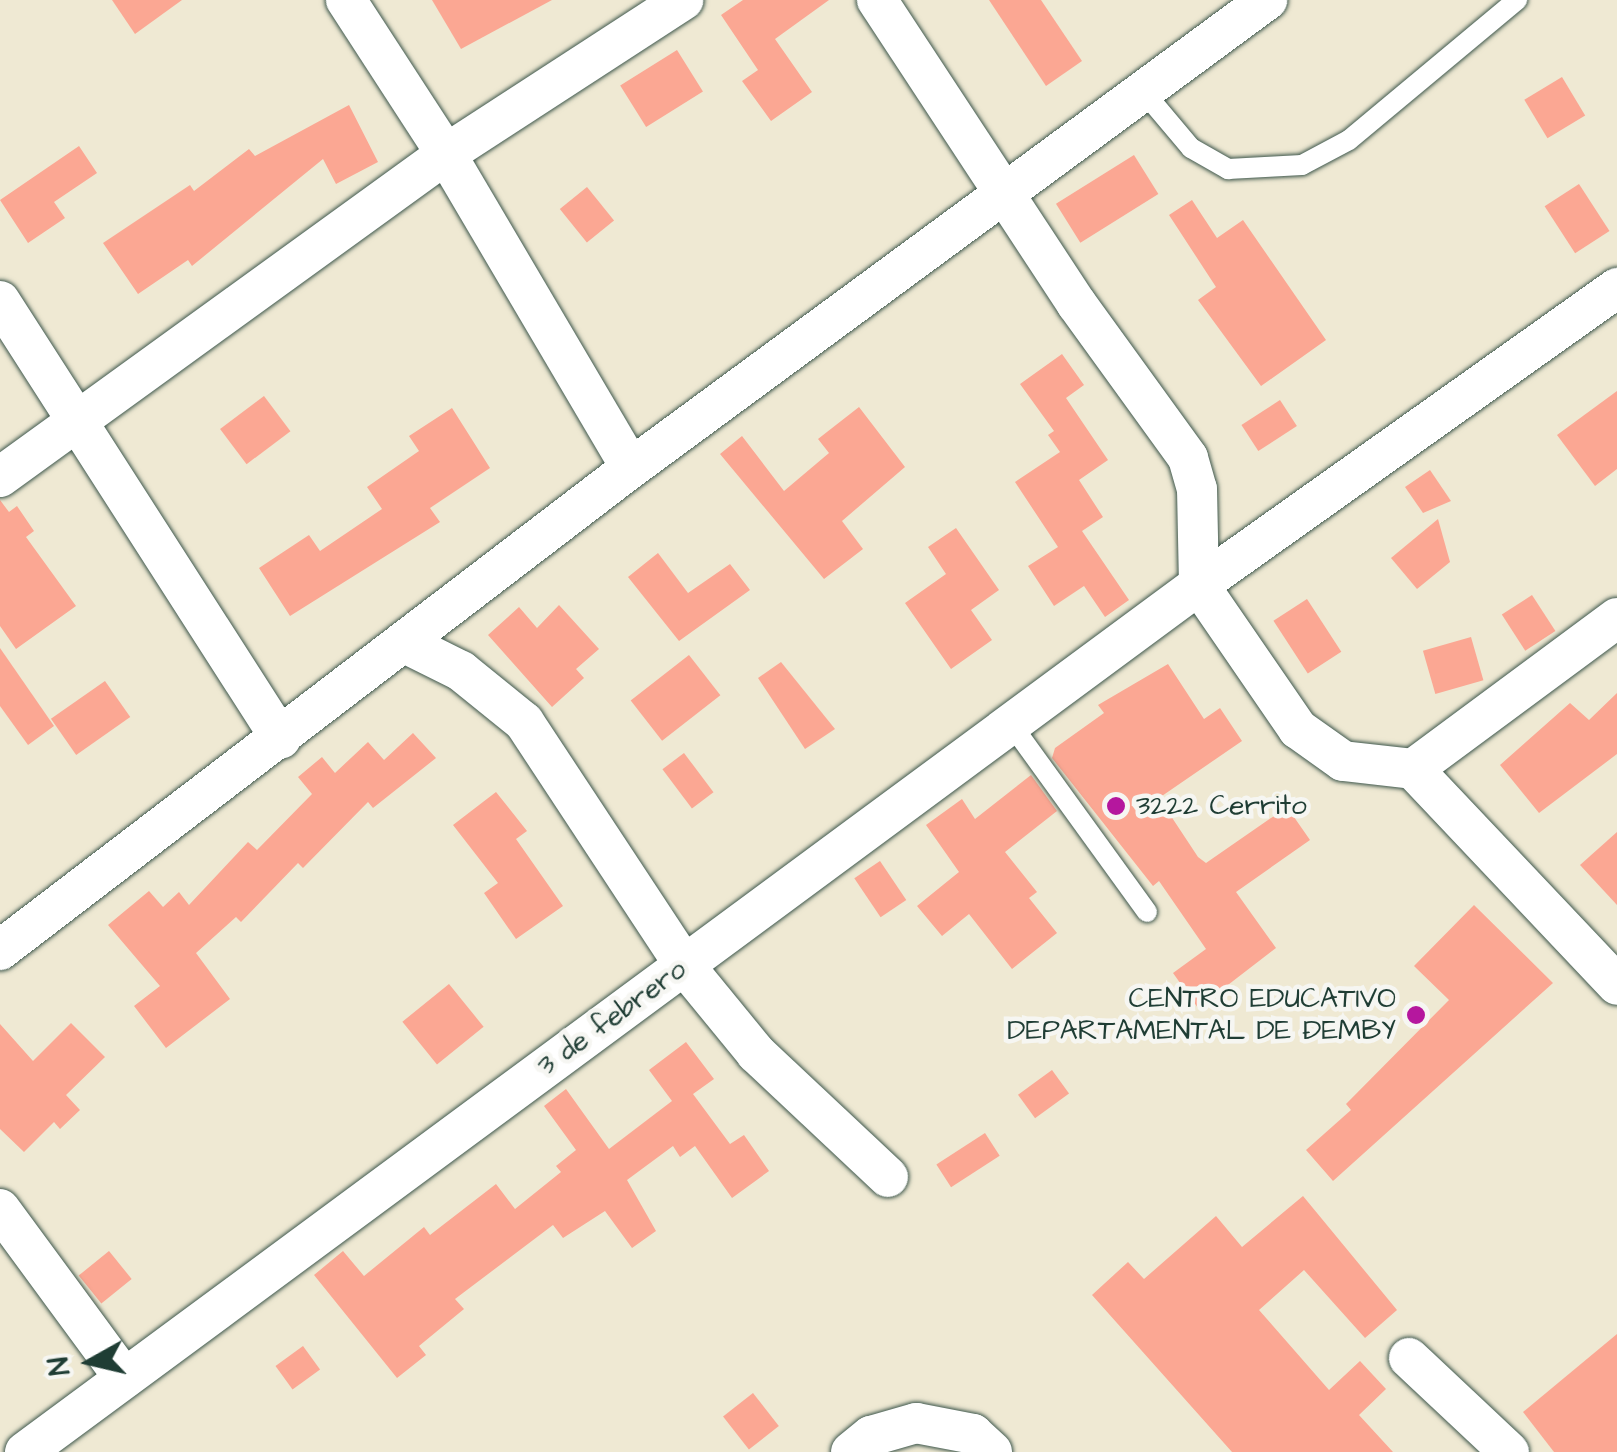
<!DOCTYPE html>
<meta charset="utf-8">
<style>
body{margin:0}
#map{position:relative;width:1617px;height:1452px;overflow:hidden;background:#efe9d3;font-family:"Architects Daughter",sans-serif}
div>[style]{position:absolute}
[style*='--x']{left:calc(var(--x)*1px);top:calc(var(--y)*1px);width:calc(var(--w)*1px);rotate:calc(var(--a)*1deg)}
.building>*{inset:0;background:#fba793;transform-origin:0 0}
.roads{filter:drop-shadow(0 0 2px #3e574c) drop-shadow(0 0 2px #3e574c)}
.service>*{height:20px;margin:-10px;padding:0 10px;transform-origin:10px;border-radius:10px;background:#fff}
.minor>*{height:40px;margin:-20px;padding:0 20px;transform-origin:20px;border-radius:20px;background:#fff}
.dots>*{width:28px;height:28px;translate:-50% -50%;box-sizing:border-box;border:5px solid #f6f6f2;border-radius:50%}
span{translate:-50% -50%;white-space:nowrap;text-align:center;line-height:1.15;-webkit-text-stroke:9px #f6f6f2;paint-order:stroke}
.poi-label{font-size:28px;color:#1f3d34}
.left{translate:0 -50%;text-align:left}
.right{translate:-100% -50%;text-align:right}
.street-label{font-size:28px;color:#1f3d34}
.north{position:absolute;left:40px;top:1312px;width:100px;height:100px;-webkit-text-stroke:8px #f6f6f2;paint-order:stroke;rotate:262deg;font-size:28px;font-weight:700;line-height:40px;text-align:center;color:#1f3d34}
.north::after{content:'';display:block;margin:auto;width:35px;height:45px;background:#1f3d34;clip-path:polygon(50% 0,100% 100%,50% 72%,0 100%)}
</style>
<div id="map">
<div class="building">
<div style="clip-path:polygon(112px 0,182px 0,135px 34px)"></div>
<div style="clip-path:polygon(432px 0,552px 0,461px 49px)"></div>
<div style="clip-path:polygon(743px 0,829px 0,775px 39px,812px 92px,771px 121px,742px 81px,758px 70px,721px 15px)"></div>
<div style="clip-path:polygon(989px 0,1041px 0,1082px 61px,1046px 86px)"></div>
<div style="left:677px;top:50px;width:49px;height:67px;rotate:58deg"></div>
<div style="left:1562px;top:77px;width:45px;height:44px;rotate:59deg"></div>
<div style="clip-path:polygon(349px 105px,378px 162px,336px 184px,323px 159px,192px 266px,188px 260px,138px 294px,103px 243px,190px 185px,194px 191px,249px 149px,255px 156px)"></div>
<div style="clip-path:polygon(79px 146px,97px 173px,54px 202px,65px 218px,28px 243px,0 200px)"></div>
<div style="left:1134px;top:155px;width:46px;height:92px;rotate:58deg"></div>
<div style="left:1579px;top:184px;width:56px;height:41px;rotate:57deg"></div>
<div style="left:587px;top:187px;width:43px;height:35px;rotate:51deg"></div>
<div style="clip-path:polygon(1192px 200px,1217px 238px,1243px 220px,1326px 340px,1261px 386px,1198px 300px,1216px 287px,1169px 215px)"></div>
<div style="clip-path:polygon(1062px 354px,1084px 385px,1066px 398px,1108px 460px,1079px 480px,1103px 517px,1082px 531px,1129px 600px,1105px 617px,1084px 586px,1054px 606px,1028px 566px,1058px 547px,1015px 482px,1060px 452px,1048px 435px,1054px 431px,1020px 384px)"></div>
<div style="clip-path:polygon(1617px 391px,1617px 469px,1595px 486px,1557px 435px)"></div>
<div style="left:264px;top:396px;width:44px;height:55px;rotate:53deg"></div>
<div style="left:1280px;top:400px;width:31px;height:46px;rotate:57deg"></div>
<div style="clip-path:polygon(859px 407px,905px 467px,842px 521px,863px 549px,824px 579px,720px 454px,742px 436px,784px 491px,829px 453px,818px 439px)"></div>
<div style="clip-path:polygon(452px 408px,490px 468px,430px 508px,440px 522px,290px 616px,259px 568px,309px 535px,320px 551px,382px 509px,367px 487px,419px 451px,409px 436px)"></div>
<div style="clip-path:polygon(1430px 470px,1451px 501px,1423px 513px,1405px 487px)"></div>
<div style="clip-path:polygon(0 500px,9px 512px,17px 506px,34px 531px,26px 537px,76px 606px,16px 649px,0 626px)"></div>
<div style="clip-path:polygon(1438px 519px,1450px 562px,1417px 589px,1391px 558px)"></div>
<div style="clip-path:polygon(956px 528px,999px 590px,971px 610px,992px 640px,951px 669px,905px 603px,946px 574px,928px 547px)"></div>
<div style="clip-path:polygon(658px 553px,688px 593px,730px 564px,750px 590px,679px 641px,628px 577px)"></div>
<div style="left:1532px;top:595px;width:43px;height:36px;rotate:57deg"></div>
<div style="left:1307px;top:599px;width:63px;height:40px;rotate:57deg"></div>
<div style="clip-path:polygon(559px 605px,599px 649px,576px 669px,584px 678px,552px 707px,488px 635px,519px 607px,537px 628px)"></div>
<div style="left:1471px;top:637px;width:45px;height:50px;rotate:74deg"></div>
<div style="clip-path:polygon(0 648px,54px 726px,28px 745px,0 706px)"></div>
<div style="left:689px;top:655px;width:51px;height:74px;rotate:52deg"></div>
<div style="clip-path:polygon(781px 662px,835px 729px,805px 749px,758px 678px)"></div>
<div style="clip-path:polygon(1168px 664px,1204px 719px,1220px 708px,1242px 741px,1159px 798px,1198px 857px,1206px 863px,1287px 807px,1310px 840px,1236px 892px,1276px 948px,1198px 1008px,1173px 973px,1206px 949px,1159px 881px,1153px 886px,1052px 758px,1055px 748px,1104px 713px,1098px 705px)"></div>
<div style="left:105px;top:681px;width:44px;height:66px;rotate:55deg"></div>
<div style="clip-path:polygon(1617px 693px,1617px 754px,1539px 813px,1500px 765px,1570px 703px,1589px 720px)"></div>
<div style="clip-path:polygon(413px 733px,436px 758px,373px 808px,368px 802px,303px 868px,298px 863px,241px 922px,236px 917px,196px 953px,230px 999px,166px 1048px,134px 1006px,160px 986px,108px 925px,149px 891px,163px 907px,179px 892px,189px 905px,248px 842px,257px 850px,312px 794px,298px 777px,322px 757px,335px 773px,368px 742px,384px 760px)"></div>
<div style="left:684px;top:753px;width:49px;height:27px;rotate:53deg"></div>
<div style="clip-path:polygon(1031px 775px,1057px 811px,1005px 852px,1037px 892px,1029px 898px,1057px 933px,1012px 969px,969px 914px,942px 936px,917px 906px,959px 872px,926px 825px,962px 799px,975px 819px)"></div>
<div style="clip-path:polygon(496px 792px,527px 831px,516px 839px,563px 906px,516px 939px,484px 893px,498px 883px,453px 825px)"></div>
<div style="clip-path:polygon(1617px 832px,1617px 905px,1580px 865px)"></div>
<div style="left:880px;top:861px;width:47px;height:31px;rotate:56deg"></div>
<div style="clip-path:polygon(1474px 905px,1553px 983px,1333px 1181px,1306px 1150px,1351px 1110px,1346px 1104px,1449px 1000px,1414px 966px)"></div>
<div style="left:449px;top:984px;width:55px;height:60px;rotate:51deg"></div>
<div style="clip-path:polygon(71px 1023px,105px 1057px,66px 1095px,80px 1110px,60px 1129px,54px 1122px,24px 1152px,0 1129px,0 1024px,33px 1061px)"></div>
<div style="clip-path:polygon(686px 1042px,714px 1079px,693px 1094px,730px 1144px,744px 1135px,769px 1171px,732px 1198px,695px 1146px,680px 1157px,673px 1146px,627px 1180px,656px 1231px,632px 1248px,605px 1211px,563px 1238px,553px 1225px,455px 1299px,464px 1309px,419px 1346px,426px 1355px,397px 1378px,314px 1275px,343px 1251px,364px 1276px,424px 1227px,430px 1235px,496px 1184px,515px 1209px,561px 1172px,556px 1166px,576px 1150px,544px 1106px,566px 1089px,609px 1149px,672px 1101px,649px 1070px)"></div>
<div style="left:1052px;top:1070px;width:29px;height:42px;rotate:54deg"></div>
<div style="left:985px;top:1133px;width:27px;height:58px;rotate:57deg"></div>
<div style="clip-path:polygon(1303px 1196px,1397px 1310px,1365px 1338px,1304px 1270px,1259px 1310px,1329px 1390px,1360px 1361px,1386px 1389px,1359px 1415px,1393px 1452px,1232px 1452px,1092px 1295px,1128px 1262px,1144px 1279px,1216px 1216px,1242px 1247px)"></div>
<div style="left:109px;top:1251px;width:36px;height:39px;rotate:51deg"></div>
<div style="clip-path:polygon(1617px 1334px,1617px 1452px,1554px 1452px,1523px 1412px)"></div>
<div style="left:303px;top:1346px;width:29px;height:34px;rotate:54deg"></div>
<div style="left:753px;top:1393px;width:42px;height:38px;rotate:52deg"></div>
</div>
<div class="roads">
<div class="service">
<div style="--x:1143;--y:91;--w:75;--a:49.9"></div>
<div style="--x:1191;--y:148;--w:43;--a:29.6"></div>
<div style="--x:1228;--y:169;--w:74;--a:-3.1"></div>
<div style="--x:1302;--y:165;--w:53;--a:-28"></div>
<div style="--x:1349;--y:140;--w:219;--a:-39.8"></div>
<div style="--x:1011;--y:724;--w:232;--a:54.1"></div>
</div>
<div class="minor">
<div style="--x:346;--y:0;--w:184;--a:57"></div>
<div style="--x:446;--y:154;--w:364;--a:59.5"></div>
<div style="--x:877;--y:0;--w:363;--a:56.7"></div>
<div style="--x:1076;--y:303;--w:191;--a:54.1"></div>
<div style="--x:1188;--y:458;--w:32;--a:74"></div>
<div style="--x:1197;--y:489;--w:96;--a:88.8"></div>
<div style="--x:1199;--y:585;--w:175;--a:55.5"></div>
<div style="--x:1298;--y:729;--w:55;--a:35.4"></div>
<div style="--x:1343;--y:761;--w:70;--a:6.5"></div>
<div style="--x:1413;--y:769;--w:297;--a:46.6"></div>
<div style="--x:0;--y:301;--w:520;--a:57.32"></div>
<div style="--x:0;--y:477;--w:551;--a:-35.91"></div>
<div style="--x:446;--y:154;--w:283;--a:-33"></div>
<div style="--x:405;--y:643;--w:63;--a:26.6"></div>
<div style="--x:461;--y:671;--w:81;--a:39"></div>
<div style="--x:524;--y:722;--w:291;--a:56.6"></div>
<div style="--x:684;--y:965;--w:114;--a:50.7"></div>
<div style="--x:756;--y:1053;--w:181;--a:43.2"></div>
<div style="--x:1413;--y:769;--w:254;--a:-36.5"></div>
<div style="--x:0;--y:950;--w:794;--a:-37.38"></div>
<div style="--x:631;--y:468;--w:790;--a:-36.35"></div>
<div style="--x:0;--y:1209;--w:210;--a:53.7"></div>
<div style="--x:1409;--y:1358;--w:137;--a:43.2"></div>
<div style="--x:25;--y:1452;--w:1459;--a:-36.45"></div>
<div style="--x:1199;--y:585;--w:513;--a:-35.39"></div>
<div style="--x:851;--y:1452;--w:26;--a:-39"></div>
<div style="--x:871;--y:1436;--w:47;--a:-16.1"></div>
<div style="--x:916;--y:1423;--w:58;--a:10.9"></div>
<div style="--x:973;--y:1434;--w:26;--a:43"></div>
</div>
</div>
<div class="dots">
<div style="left:1116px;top:806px;background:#b5179e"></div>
<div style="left:1416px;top:1015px;background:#b5179e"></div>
</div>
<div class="poi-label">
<span class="left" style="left:1136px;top:806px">3222 Cerrito</span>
<span class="right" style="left:1396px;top:1015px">CENTRO EDUCATIVO<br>DEPARTAMENTAL DE ÐEMBY</span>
</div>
<div class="street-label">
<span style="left:612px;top:1018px;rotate:-36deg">3 de febrero</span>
</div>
<div class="north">N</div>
</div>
